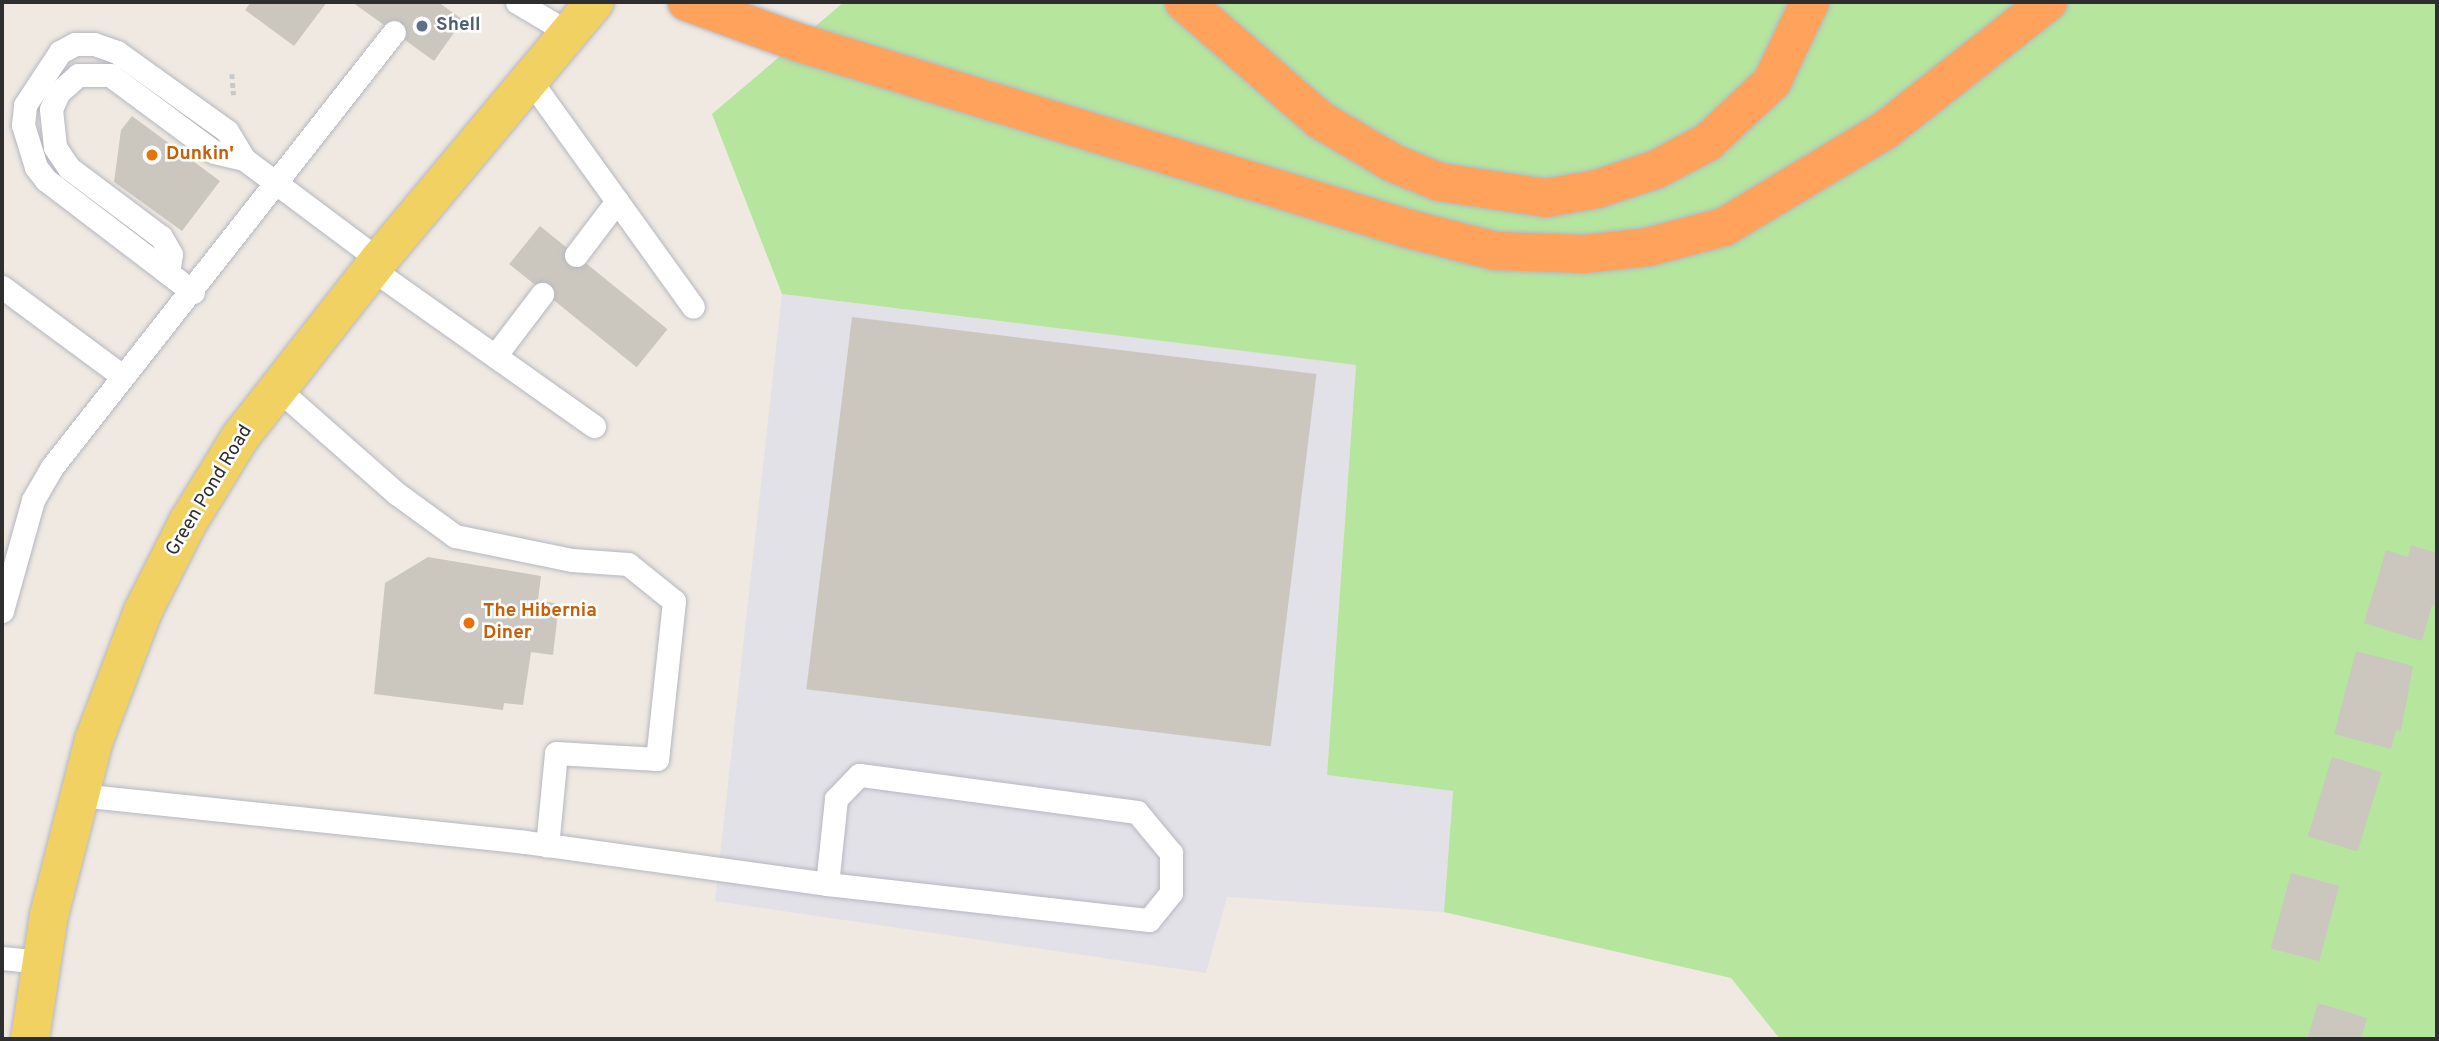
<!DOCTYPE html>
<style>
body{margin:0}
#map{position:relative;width:2439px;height:1041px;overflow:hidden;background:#efe9e1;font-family:Overpass,sans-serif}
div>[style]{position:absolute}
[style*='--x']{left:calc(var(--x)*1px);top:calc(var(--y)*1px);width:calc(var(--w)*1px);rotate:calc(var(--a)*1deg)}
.industrial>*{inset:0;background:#e3e1e8}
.green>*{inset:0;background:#b6e59e}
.building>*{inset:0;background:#cbc7bf;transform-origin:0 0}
.path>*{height:4.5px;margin-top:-2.25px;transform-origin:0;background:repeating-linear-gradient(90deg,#c9c9c9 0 5px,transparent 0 8.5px)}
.roads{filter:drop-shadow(0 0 2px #b4b7c1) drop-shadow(0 0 2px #b4b7c1)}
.lane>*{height:23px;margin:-11.5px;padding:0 11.5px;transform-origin:11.5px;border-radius:11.5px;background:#fff}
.primary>*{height:38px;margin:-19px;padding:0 19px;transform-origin:19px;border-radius:19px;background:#f2d163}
.highway>*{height:38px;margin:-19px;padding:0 19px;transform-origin:19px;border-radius:19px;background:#ffa35c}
.dots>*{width:19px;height:19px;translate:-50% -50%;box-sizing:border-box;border:4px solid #fff;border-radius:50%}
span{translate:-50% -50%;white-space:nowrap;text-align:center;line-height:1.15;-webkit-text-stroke:5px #fff;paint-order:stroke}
.service-label{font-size:19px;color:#4e5e75;font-weight:700}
.left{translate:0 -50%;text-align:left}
.food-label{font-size:19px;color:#c56008;font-weight:700}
.street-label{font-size:19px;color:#2e2e2e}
.frame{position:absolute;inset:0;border:4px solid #2e2e2e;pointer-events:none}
</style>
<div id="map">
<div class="industrial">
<div style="clip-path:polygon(782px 294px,1356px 365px,1327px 775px,1453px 791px,1444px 912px,1227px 897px,1206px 973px,715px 901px)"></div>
</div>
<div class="green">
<div style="clip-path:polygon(844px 2px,2437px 2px,2437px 1039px,1780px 1039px,1731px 978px,1444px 912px,1453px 791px,1327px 775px,1356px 365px,782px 294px,712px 114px)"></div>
</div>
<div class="building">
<div style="clip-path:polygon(251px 2px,327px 2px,294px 46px,245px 10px)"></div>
<div style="clip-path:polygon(352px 2px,438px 2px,463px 20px,434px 61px)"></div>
<div style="clip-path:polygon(132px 116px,220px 181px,182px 231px,114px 182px,121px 130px)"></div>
<div style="left:540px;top:226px;width:164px;height:49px;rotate:39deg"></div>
<div style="left:852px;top:317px;width:468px;height:375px;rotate:7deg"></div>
<div style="clip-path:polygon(2411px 545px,2437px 553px,2437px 606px,2432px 605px,2422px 641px,2364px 623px,2386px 550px,2408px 557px)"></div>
<div style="clip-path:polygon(428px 557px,541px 576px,538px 600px,559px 604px,553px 655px,531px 652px,523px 705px,504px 703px,503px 710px,374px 694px,385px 583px)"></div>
<div style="clip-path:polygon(2356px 651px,2413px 666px,2401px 731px,2396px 730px,2391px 749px,2334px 734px)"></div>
<div style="left:2332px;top:757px;width:52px;height:83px;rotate:17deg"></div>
<div style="left:2291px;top:873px;width:50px;height:78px;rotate:15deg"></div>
<div style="clip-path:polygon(2318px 1003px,2367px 1018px,2361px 1039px,2307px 1039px)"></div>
</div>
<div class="path">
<div style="--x:232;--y:74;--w:21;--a:85"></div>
</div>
<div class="roads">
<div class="lane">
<div style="--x:517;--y:2;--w:61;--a:30.8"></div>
<div style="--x:530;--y:80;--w:279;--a:54.3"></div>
<div style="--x:576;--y:255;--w:68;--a:-52.8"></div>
<div style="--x:372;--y:269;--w:272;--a:35.3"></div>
<div style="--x:168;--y:273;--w:19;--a:-81"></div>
<div style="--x:171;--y:254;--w:20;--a:-120"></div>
<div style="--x:161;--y:237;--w:115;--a:-143.1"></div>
<div style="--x:69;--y:168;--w:25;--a:-124"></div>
<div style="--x:55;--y:147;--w:38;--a:-96"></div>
<div style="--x:51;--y:109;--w:17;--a:-66"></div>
<div style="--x:58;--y:93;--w:27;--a:-42"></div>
<div style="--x:78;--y:75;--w:32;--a:0"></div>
<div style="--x:110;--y:75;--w:129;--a:36.5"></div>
<div style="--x:214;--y:152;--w:31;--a:13"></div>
<div style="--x:2;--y:287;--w:148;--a:36.5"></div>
<div style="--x:193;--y:292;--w:185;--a:-142.7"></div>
<div style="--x:46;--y:180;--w:16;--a:-128"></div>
<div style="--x:36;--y:167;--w:44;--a:-107.2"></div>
<div style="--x:23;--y:125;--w:20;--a:-84"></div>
<div style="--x:25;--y:105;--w:64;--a:-56.6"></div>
<div style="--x:60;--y:52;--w:17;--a:-28"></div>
<div style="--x:75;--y:44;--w:19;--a:0"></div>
<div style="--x:94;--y:44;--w:24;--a:19"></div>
<div style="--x:117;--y:52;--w:135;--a:35.7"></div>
<div style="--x:227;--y:131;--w:33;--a:59"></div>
<div style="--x:244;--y:159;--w:169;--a:36.8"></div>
<div style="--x:495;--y:356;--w:78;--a:-52.8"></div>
<div style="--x:278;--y:389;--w:157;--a:41.4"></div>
<div style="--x:396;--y:493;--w:73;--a:36.1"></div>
<div style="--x:455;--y:536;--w:119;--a:11.6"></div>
<div style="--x:572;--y:560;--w:56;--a:4.1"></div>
<div style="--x:628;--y:564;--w:59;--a:38.8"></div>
<div style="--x:674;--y:601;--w:159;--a:96.1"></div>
<div style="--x:657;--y:759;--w:101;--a:-176.6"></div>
<div style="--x:556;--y:753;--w:93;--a:95.5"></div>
<div style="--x:2;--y:611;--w:115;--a:-74.4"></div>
<div style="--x:33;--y:500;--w:38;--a:-60"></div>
<div style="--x:52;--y:467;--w:553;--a:-51.83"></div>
<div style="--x:79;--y:795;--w:448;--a:6"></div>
<div style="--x:525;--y:842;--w:305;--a:7.9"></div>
<div style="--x:827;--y:884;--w:324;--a:6.4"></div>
<div style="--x:1149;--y:920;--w:35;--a:-51"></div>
<div style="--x:1171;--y:893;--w:40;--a:-90"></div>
<div style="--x:1171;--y:853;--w:53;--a:-129.7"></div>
<div style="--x:1137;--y:812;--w:280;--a:-172.4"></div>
<div style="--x:859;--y:775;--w:33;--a:134"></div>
<div style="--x:836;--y:799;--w:85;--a:96"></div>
<div style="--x:2;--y:958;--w:40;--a:5.7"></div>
</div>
<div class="primary">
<div style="--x:30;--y:1039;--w:125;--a:-81.3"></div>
<div style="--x:49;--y:915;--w:181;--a:-75.6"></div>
<div style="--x:94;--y:740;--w:138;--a:-69.2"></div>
<div style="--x:143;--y:611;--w:100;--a:-63.2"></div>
<div style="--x:188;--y:522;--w:101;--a:-58.4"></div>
<div style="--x:241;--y:436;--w:224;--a:-51.9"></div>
<div style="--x:379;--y:260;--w:336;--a:-50.1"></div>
</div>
<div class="highway">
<div style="--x:687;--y:2;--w:117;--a:20"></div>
<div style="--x:797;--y:42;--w:640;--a:16.99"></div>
<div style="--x:1409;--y:229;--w:89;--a:14.3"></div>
<div style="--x:1495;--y:251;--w:89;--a:1.9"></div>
<div style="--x:1584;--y:254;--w:64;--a:-6.2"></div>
<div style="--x:1648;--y:247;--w:79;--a:-14.7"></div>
<div style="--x:1724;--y:227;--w:187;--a:-31"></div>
<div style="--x:1884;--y:131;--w:209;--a:-38.2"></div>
<div style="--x:1184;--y:2;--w:180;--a:40.9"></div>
<div style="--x:1320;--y:120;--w:85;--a:30.5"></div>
<div style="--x:1393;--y:163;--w:50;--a:22.4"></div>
<div style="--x:1439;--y:182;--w:108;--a:8.5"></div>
<div style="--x:1546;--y:198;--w:52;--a:-10"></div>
<div style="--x:1597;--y:189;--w:63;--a:-18.4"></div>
<div style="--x:1657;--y:169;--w:58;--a:-27.9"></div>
<div style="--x:1708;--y:142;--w:88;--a:-43.2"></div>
<div style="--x:1772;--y:82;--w:89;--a:-64.6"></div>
</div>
</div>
<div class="dots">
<div style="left:422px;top:26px;background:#5c6f8a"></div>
<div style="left:152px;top:155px;background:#e8710a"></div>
<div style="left:469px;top:623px;background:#e8710a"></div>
</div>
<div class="service-label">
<span class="left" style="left:436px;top:26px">Shell</span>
</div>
<div class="food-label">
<span class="left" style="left:166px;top:155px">Dunkin'</span>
<span class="left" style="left:483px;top:623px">The Hibernia<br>Diner</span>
</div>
<div class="street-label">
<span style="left:210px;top:491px;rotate:-59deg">Green Pond Road</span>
</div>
<div class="frame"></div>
</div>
